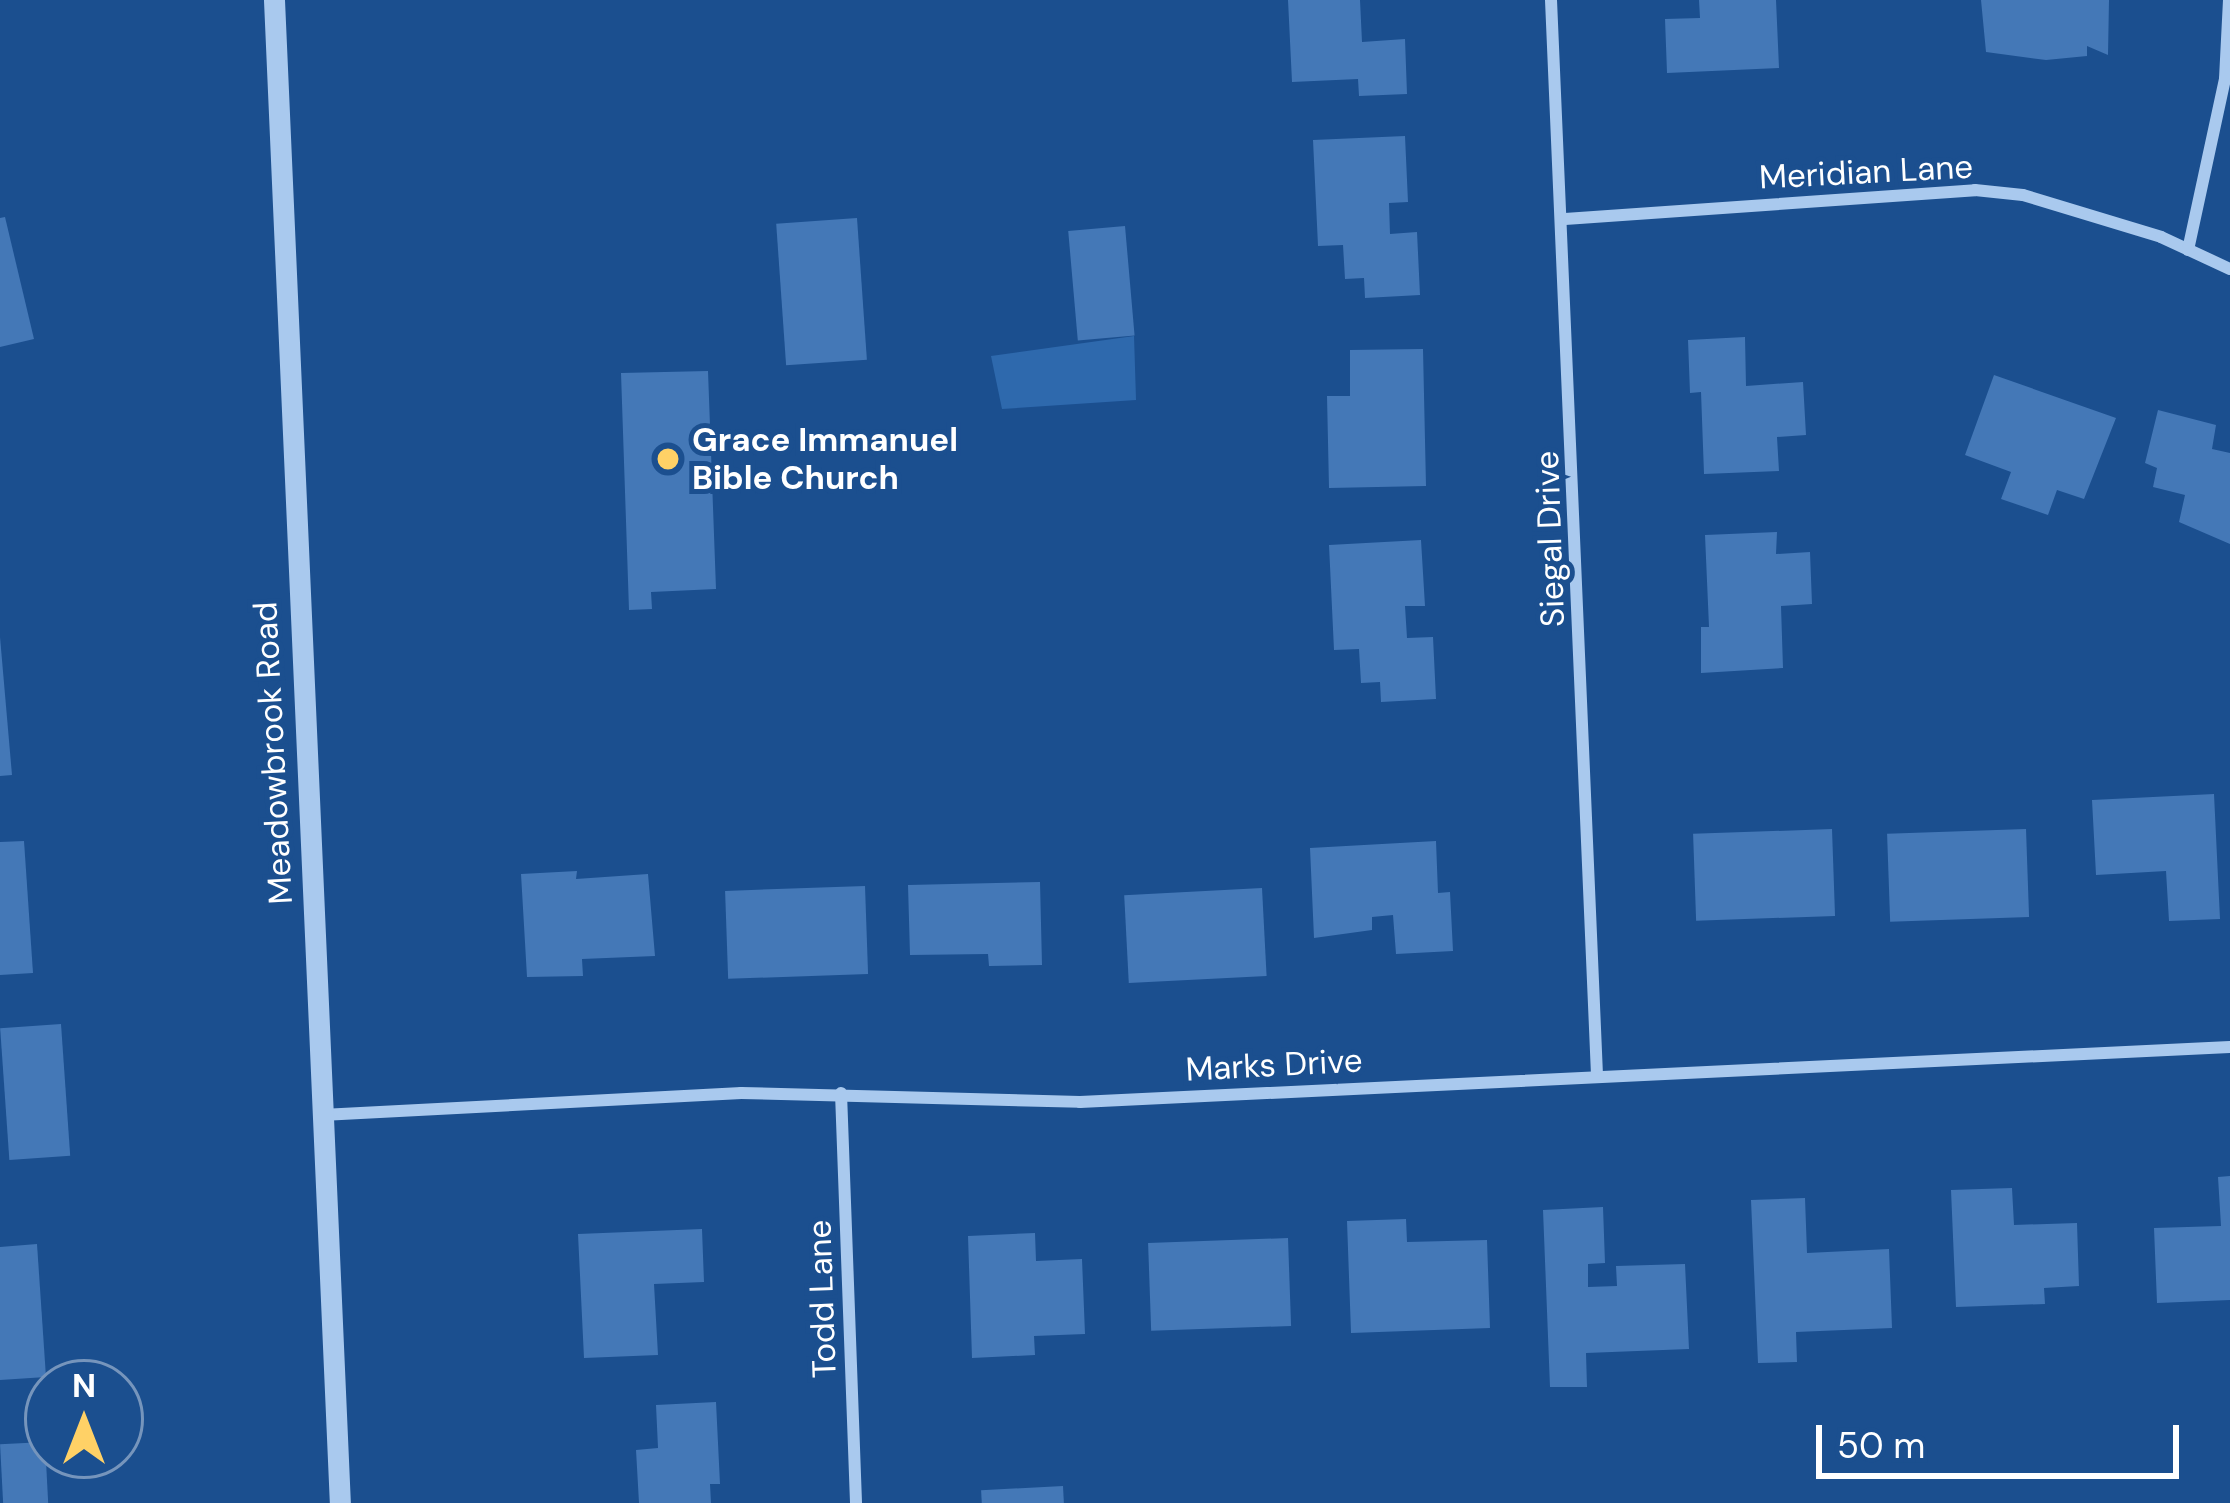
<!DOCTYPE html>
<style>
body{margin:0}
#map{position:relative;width:2230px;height:1503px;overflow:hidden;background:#1b4f8f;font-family:"DM Sans",sans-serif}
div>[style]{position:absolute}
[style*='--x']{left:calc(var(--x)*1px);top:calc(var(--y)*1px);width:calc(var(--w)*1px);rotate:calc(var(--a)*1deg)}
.green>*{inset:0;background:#2e69ad}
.building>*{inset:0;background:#4478b7;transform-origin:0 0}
.minor>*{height:12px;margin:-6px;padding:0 6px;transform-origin:6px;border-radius:6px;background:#a9c9ee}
.tertiary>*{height:21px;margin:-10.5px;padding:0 10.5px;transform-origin:10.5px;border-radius:10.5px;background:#a9c9ee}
.dots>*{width:33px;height:33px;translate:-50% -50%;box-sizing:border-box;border:6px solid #1b4f8f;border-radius:50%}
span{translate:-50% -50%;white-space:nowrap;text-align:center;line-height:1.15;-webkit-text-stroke:10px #1b4f8f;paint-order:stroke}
.street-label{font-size:33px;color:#fff}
.poi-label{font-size:33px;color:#fff;font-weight:700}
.left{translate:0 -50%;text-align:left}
.north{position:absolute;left:24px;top:1359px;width:120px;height:120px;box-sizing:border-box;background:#1b4f8f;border:3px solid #7695bc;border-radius:50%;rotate:0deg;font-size:33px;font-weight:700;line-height:48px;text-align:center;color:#fff}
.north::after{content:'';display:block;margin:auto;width:42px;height:54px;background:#ffd166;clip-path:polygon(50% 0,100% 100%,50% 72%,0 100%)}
.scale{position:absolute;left:1816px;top:1425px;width:363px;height:54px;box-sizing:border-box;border:6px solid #fff;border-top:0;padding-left:15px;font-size:36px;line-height:42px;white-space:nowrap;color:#fff;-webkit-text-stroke:9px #1b4f8f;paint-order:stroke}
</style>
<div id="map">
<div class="green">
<div style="clip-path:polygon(1134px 336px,1136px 400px,1002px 409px,991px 356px)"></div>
</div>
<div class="building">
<div style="clip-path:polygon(1288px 0,1360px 0,1362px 42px,1405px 39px,1407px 94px,1359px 96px,1358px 79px,1292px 82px)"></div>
<div style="clip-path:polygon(1699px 0,1776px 0,1779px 68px,1667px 73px,1665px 19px,1700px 18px)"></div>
<div style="clip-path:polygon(1981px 0,2109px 0,2108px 55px,2087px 46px,2087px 56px,2046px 60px,1986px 52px)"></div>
<div style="clip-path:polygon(1405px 136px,1408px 202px,1389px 203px,1390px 234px,1417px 232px,1420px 295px,1365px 298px,1364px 278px,1345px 279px,1343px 245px,1318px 246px,1313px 140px)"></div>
<div style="clip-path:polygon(5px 217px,34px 339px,0 347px,0 218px)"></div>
<div style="left:857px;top:218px;width:142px;height:81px;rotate:86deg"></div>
<div style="left:1125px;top:226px;width:110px;height:57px;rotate:85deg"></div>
<div style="clip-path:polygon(1745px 337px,1746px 386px,1803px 382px,1806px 435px,1777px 437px,1779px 471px,1704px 474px,1701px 392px,1690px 393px,1688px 340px)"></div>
<div style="clip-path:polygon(1423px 349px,1426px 486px,1329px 488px,1327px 396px,1350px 396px,1350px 350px)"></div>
<div style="clip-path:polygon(708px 371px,716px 589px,651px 592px,652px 609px,629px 610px,621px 373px)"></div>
<div style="clip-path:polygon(1994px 375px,2116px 418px,2084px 499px,2057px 490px,2048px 515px,2001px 499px,2011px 472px,1965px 455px)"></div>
<div style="clip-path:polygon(2158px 410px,2216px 425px,2212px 449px,2230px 453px,2230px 544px,2179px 522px,2185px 495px,2153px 487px,2157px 468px,2145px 463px)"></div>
<div style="clip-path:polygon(1777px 532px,1776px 554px,1810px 552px,1812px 604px,1781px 606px,1783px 668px,1701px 673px,1701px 627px,1709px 627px,1705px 535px)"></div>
<div style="clip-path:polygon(1421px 540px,1425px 606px,1405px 606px,1407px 638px,1433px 637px,1436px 699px,1381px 702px,1380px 682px,1361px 683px,1359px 649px,1334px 650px,1329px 545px)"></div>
<div style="clip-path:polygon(0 637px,12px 775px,0 776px)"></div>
<div style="clip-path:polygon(2214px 794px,2220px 919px,2169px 921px,2166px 871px,2096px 875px,2092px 800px)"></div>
<div style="left:1832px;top:829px;width:87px;height:139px;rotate:88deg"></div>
<div style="left:2026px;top:829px;width:88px;height:139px;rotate:88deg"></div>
<div style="clip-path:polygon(24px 841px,33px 973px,0 975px,0 842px)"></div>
<div style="clip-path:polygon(1436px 841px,1438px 893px,1450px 892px,1453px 951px,1396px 954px,1393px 915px,1372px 917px,1372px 930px,1314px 938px,1310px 848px)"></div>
<div style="clip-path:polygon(577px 871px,576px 879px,648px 874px,655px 956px,582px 959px,583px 976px,527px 977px,521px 874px)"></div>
<div style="clip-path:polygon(1040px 882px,1042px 965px,989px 966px,988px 954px,910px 955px,908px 885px)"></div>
<div style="left:865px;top:886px;width:88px;height:140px;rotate:88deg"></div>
<div style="left:1262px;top:888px;width:88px;height:138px;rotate:87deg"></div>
<div style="left:61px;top:1024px;width:132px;height:61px;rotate:86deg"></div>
<div style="clip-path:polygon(2230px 1176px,2230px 1300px,2157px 1303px,2154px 1228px,2221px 1226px,2218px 1177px)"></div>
<div style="clip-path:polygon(2012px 1188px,2014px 1225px,2077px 1223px,2079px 1286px,2044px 1288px,2045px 1304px,1956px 1307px,1951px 1190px)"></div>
<div style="clip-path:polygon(1805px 1198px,1807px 1253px,1889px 1249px,1892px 1328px,1796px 1332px,1797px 1362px,1758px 1363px,1751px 1200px)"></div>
<div style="clip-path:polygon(1603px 1207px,1605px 1263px,1588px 1264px,1588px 1287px,1617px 1286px,1616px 1266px,1685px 1264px,1689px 1349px,1586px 1353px,1587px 1387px,1550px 1387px,1543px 1210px)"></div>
<div style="clip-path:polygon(1406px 1219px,1407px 1242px,1487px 1240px,1490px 1328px,1351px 1333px,1347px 1221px)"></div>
<div style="clip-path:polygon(702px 1229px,704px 1282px,654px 1284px,658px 1355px,584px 1358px,578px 1234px)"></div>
<div style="clip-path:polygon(1035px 1233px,1036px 1261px,1082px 1259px,1085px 1334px,1034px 1336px,1035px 1355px,972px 1358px,968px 1236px)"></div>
<div style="left:1288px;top:1238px;width:88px;height:140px;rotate:88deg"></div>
<div style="clip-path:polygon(37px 1244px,46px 1377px,0 1380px,0 1247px)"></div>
<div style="clip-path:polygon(716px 1402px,720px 1484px,710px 1484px,711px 1503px,639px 1503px,636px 1450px,658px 1448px,656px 1405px)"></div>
<div style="left:45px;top:1442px;width:61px;height:45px;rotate:87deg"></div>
<div style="left:1063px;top:1486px;width:17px;height:82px;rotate:87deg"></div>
</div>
<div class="minor">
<div style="--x:1551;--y:0;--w:1077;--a:87.55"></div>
<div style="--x:1565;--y:219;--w:411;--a:-4"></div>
<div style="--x:1975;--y:190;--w:48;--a:5.9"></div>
<div style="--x:2023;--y:195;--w:144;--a:16.9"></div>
<div style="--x:2161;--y:237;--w:76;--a:24.9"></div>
<div style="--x:2188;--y:250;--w:175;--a:-77.8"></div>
<div style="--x:2225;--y:79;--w:79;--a:-87.1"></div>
<div style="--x:841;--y:1093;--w:410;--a:87.9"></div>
<div style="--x:322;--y:1115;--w:420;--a:-3"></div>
<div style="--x:741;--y:1093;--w:339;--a:1.5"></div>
<div style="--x:1080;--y:1102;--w:1151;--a:-2.74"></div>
</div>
<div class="tertiary">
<div style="--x:274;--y:0;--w:1504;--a:87.49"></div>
</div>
<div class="dots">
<div style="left:668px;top:459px;background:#ffd166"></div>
</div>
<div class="street-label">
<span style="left:1866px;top:172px;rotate:-3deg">Meridian Lane</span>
<span style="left:1550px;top:539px;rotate:-92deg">Siegal Drive</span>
<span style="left:273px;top:753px;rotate:-93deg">Meadowbrook Road</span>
<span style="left:1274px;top:1065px;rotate:-3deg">Marks Drive</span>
<span style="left:822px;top:1299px;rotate:-92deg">Todd Lane</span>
</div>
<div class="poi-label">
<span class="left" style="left:692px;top:459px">Grace Immanuel<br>Bible Church</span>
</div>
<div class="north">N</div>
<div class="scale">50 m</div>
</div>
